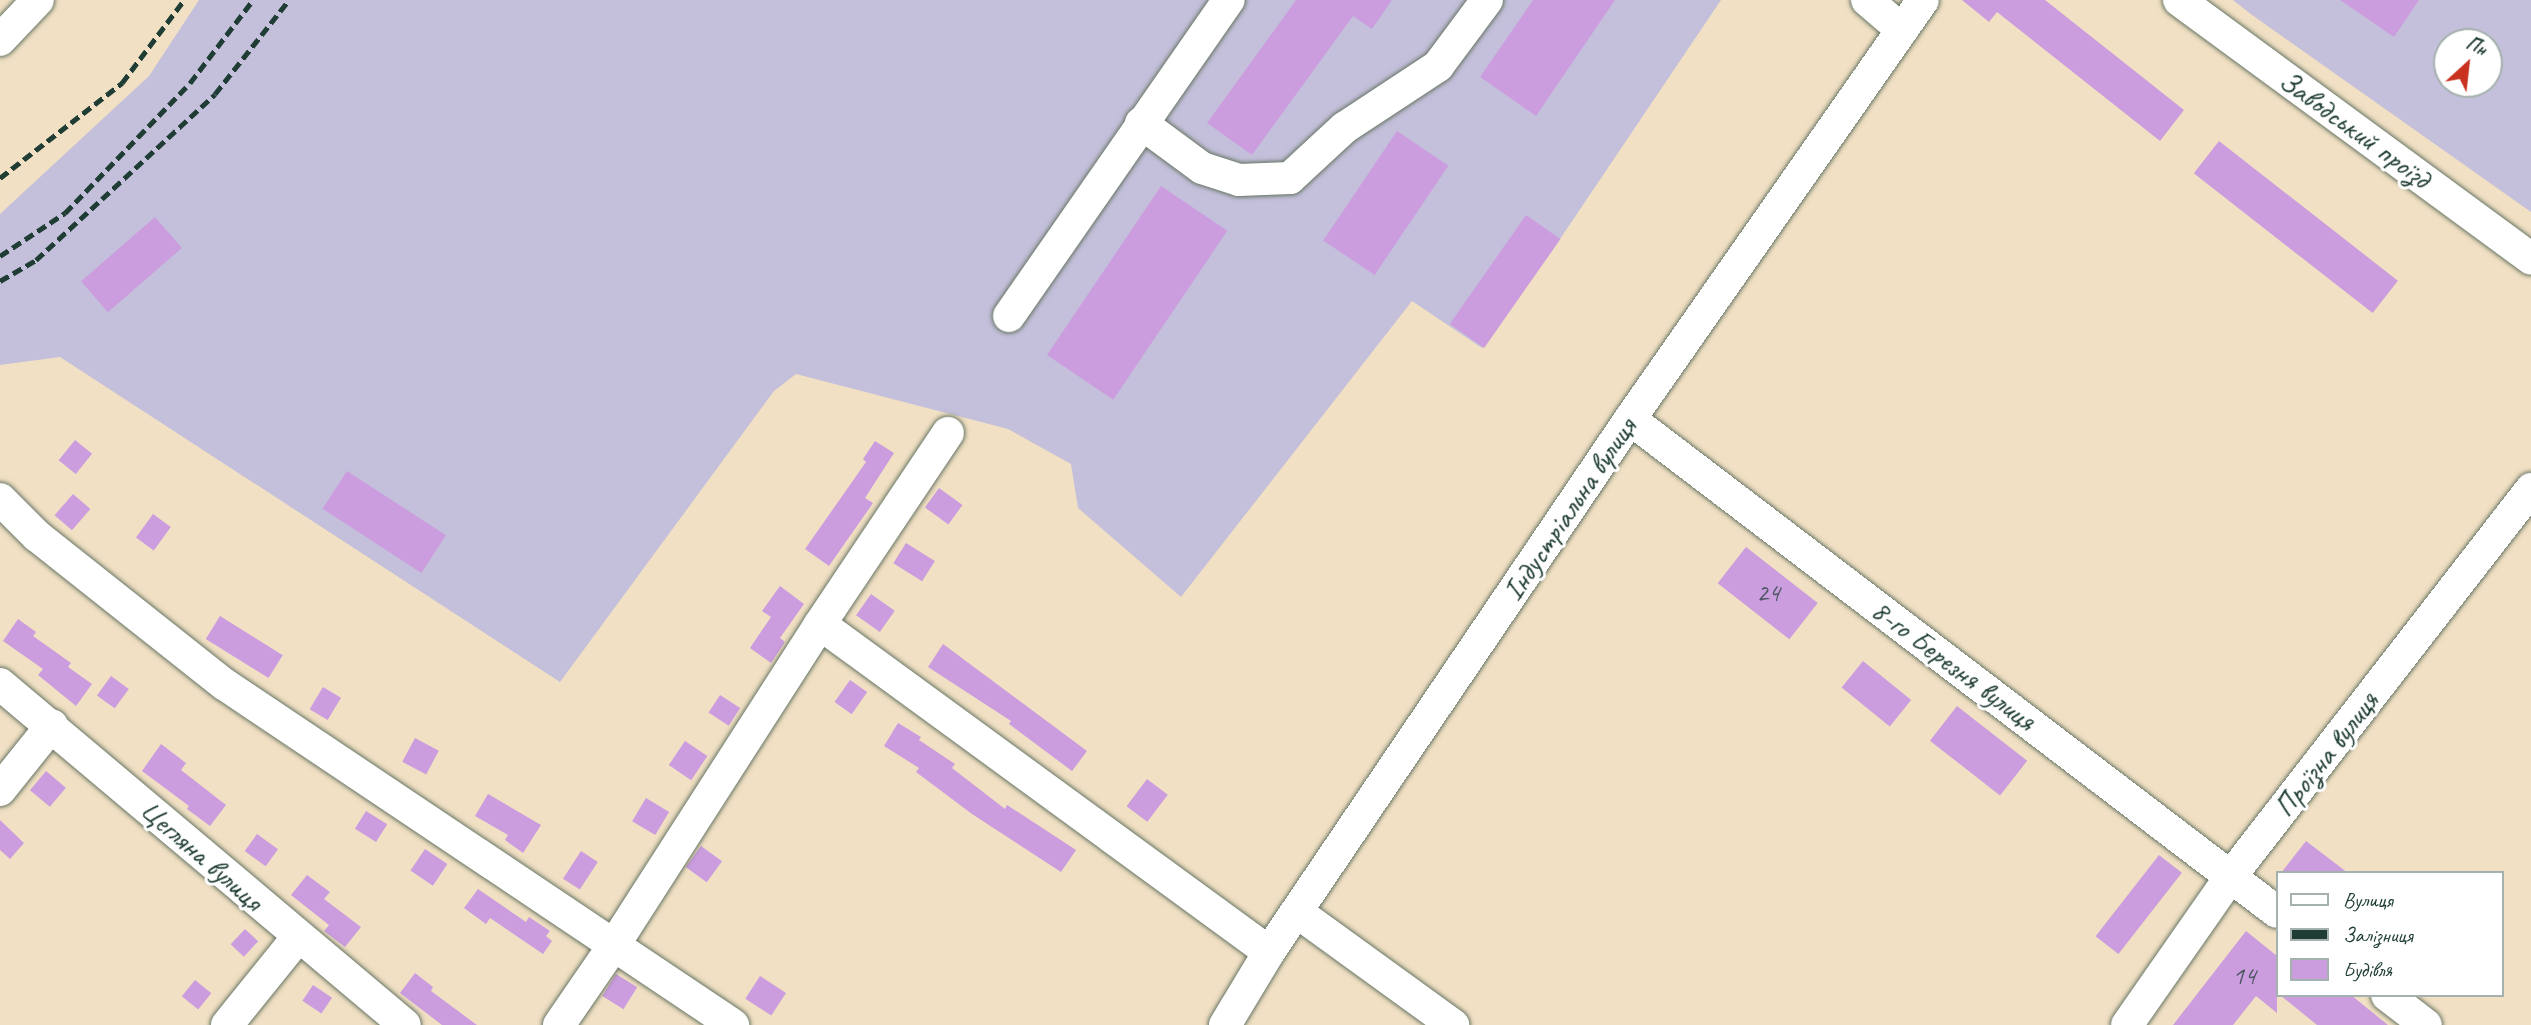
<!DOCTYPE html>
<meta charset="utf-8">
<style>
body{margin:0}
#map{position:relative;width:2531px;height:1025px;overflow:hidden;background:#f1e0c3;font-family:Caveat,sans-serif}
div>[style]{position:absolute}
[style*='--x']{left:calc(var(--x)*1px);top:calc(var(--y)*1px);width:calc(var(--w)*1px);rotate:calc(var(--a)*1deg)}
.industrial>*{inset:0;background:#c4c0db}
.building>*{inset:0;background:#cb9ddf;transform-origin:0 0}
.roads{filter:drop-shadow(0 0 2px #687666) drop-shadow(0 0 2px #687666)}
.minor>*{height:32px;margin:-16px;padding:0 16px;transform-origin:16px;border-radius:16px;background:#fff}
.rail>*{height:5px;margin-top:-2.5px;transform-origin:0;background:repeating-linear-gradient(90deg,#1f3d34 0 10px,transparent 0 15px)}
span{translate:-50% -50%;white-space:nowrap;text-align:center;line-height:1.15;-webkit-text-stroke:6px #fff;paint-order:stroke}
.number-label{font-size:26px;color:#4a555f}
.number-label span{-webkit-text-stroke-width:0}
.street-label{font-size:30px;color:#1f3d34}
.legend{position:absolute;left:2276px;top:871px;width:228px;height:126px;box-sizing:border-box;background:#fff;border:2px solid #a5b1ae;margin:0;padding:9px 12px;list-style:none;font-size:21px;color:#1f3d34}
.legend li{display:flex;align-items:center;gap:14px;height:35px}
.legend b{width:35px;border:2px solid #a5b1ae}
.north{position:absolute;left:2433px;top:28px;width:70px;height:70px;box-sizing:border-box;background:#fff;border:2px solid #a5b1ae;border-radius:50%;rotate:27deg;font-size:19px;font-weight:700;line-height:28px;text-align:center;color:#1f3d34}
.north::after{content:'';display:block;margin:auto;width:24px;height:32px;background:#c8321e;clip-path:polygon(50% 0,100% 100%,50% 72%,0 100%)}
</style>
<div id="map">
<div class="industrial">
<div style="clip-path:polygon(199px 0,1721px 0,1560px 239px,1482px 348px,1412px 301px,1181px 597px,1078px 508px,1071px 464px,1008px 429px,796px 374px,774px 391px,560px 682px,60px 357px,0 365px,0 214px,149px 76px)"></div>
<div style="clip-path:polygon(evenodd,2233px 0,2531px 0,2531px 212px,2252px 15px,2233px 0,2447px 42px,2489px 42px,2489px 84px,2447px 84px,2447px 42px)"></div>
</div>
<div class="building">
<div style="clip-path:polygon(1296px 0,1392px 0,1372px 29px,1353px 16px,1252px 155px,1207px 123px)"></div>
<div style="clip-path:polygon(1533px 0,1615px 0,1536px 116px,1480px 77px)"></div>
<div style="clip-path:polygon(1962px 0,2045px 0,2184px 110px,2160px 141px,1997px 12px,1989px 22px)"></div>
<div style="clip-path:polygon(2340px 0,2419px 0,2394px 37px)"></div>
<div style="left:1397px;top:131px;width:62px;height:132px;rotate:34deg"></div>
<div style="left:2219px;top:141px;width:227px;height:41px;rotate:38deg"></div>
<div style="left:1161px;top:186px;width:80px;height:204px;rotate:34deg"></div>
<div style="left:1526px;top:215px;width:42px;height:133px;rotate:35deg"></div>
<div style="left:155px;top:217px;width:41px;height:98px;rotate:49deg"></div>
<div style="left:75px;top:440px;width:22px;height:26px;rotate:39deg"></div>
<div style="clip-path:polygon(875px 441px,894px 453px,865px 498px,873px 503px,829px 566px,805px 549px,866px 462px,863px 459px)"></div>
<div style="left:347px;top:471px;width:118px;height:45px;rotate:33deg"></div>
<div style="left:939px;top:488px;width:29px;height:24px;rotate:36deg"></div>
<div style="left:73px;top:494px;width:23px;height:28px;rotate:41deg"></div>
<div style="left:153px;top:514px;width:22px;height:29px;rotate:36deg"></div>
<div style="left:906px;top:543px;width:34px;height:24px;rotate:32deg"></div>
<div style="left:1746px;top:547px;width:91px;height:46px;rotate:38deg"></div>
<div style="clip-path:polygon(780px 586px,804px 604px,780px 638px,785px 642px,771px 663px,750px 648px,771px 617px,762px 611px)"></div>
<div style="left:871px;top:594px;width:29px;height:26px;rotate:35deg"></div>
<div style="left:220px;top:616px;width:74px;height:27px;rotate:32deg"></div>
<div style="clip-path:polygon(18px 619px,36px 632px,33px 636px,71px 663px,68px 667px,92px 684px,76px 706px,38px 675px,43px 669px,3px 641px)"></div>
<div style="clip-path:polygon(943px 644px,1087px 751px,1072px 771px,1009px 724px,1011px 721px,928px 667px)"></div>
<div style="left:1863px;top:661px;width:62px;height:34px;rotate:39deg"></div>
<div style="left:111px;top:676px;width:22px;height:24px;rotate:36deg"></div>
<div style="left:850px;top:680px;width:21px;height:27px;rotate:35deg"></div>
<div style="left:323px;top:687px;width:21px;height:26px;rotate:31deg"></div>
<div style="left:720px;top:695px;width:24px;height:21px;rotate:33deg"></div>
<div style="left:1957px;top:706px;width:89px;height:44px;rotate:38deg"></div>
<div style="clip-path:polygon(898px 723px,921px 737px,919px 740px,955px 764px,952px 768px,1005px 809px,1007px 805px,1076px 850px,1061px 872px,972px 814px,916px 772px,919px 768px,884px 746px)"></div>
<div style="left:415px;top:738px;width:27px;height:27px;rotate:28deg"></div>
<div style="left:685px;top:741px;width:27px;height:29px;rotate:34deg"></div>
<div style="clip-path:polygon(161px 744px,186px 763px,181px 770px,226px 805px,210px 826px,187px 809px,189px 806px,142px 771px)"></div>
<div style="left:46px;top:771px;width:26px;height:25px;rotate:40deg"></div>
<div style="left:1147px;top:779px;width:26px;height:34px;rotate:37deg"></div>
<div style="clip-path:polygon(488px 794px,541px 825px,523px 853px,505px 840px,508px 835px,475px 816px)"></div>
<div style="left:646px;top:798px;width:27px;height:27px;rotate:31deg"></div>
<div style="left:366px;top:811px;width:25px;height:21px;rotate:32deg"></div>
<div style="clip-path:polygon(0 820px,24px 843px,10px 859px,0 850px)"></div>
<div style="left:257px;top:834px;width:26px;height:21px;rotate:36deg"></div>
<div style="clip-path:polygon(2306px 841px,2348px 873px,2281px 873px)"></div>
<div style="left:701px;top:846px;width:26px;height:26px;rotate:36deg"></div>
<div style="left:425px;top:849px;width:27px;height:26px;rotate:34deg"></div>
<div style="left:581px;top:851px;width:20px;height:33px;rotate:33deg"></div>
<div style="left:2159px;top:855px;width:29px;height:103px;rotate:38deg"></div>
<div style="clip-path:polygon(307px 875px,330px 892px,324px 899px,361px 927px,345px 947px,324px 931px,329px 925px,291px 895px)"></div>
<div style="clip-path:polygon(478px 889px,526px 922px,529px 917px,550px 931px,546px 936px,552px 941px,543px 954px,490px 918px,486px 924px,464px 908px)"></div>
<div style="left:245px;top:929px;width:18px;height:21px;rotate:43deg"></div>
<div style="clip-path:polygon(2246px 931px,2277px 956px,2277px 1013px,2256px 996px,2233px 1025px,2173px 1025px)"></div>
<div style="clip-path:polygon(415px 973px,433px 987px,431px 991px,477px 1025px,442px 1025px,400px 993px)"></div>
<div style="left:616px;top:974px;width:25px;height:26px;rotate:32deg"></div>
<div style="left:760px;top:976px;width:31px;height:27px;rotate:33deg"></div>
<div style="left:195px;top:980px;width:21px;height:21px;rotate:39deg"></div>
<div style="left:313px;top:985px;width:23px;height:19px;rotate:34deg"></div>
<div style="clip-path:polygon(2280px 995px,2351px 995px,2388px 1025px,2317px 1025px)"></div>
</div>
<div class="roads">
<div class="minor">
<div style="--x:1867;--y:0;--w:46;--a:40.6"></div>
<div style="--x:2179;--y:0;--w:437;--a:36.3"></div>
<div style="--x:0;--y:40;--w:55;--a:-46.5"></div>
<div style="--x:1141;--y:123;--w:76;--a:36.4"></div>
<div style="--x:1202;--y:168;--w:39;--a:18"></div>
<div style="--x:1239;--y:180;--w:51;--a:-2.2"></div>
<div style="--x:1290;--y:178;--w:74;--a:-42.8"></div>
<div style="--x:1344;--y:128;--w:113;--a:-33.4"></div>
<div style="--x:1438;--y:66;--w:82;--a:-53.4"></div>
<div style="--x:1009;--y:316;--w:385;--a:-55.2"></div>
<div style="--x:1630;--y:419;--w:813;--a:37.31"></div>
<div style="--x:0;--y:499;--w:52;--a:45"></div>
<div style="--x:37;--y:536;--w:238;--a:38.4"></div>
<div style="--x:224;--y:684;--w:613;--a:33.82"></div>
<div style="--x:820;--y:624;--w:556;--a:36.15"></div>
<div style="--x:0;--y:684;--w:529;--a:40.1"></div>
<div style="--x:0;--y:790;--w:83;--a:-51.3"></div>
<div style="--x:1297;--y:912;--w:193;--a:35.9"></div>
<div style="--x:2387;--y:995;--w:49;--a:37.6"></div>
<div style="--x:227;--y:1025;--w:113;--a:-51.1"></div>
<div style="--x:559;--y:1025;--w:97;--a:-55.5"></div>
<div style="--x:614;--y:945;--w:381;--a:-57.3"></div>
<div style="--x:820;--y:624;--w:230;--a:-56.2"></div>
<div style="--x:1225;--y:1025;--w:85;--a:-58.9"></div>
<div style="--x:1269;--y:952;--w:644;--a:-55.89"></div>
<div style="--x:1630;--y:419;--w:511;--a:-55.04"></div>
<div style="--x:2127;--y:1025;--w:182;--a:-55.1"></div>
<div style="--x:2231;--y:876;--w:490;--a:-52.2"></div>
</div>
</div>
<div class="rail">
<div style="--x:0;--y:178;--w:155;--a:-37.9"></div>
<div style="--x:122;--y:83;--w:104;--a:-53.2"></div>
<div style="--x:0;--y:256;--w:78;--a:-33.5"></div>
<div style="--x:65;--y:213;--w:180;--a:-46.1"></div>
<div style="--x:190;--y:83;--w:104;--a:-52.8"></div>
<div style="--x:0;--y:281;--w:42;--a:-30.3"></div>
<div style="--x:36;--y:260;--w:244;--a:-42.8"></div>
<div style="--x:215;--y:94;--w:120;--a:-51.8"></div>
</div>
<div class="number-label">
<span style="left:1768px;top:593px">24</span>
<span style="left:2244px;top:976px">14</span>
</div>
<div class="street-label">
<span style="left:2355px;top:129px;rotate:36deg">Заводський проїзд</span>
<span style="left:1569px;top:509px;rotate:-56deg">Індустріальна вулиця</span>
<span style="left:1954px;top:665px;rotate:37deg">8-го Березня вулиця</span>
<span style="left:2326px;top:754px;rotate:-52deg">Проїзна вулиця</span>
<span style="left:202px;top:855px;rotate:41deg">Цегляна вулиця</span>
</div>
<ul class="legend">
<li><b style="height:9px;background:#fff"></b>Вулиця</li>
<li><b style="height:9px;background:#1f3d34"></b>Залізниця</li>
<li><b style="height:19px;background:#cb9ddf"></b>Будівля</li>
</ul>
<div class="north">Пн</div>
</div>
